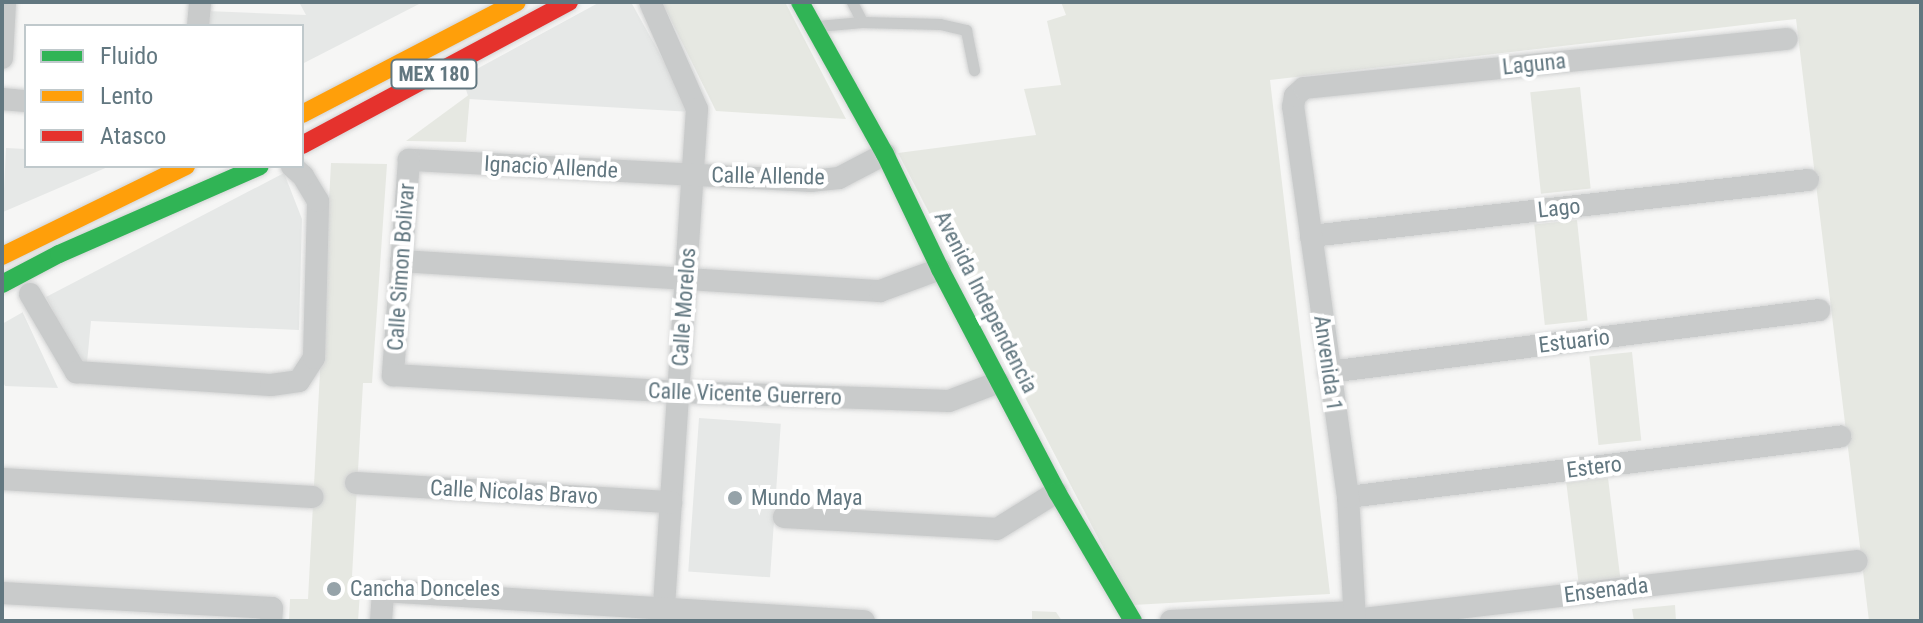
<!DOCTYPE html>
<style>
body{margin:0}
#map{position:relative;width:1923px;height:623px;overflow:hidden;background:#f6f6f5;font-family:"Roboto Condensed",sans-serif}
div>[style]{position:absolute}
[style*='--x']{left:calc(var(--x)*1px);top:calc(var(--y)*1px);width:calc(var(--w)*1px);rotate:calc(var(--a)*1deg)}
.built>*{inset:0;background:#e6e8e7;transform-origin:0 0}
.green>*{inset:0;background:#e6e8e2;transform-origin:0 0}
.roads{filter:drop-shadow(0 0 2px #d2d3d3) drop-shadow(0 0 2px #d2d3d3)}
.lane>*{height:11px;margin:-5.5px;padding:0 5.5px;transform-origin:5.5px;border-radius:5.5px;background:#c9cbcb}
.street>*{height:22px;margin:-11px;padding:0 11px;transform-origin:11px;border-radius:11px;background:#c9cbcb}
.fast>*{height:18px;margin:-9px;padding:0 9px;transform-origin:9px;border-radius:9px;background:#30b455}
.slow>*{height:18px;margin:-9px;padding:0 9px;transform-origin:9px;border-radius:9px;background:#ff9f0a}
.jam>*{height:18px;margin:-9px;padding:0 9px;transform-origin:9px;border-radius:9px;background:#e5322d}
.dots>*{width:22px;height:22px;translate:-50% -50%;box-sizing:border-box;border:4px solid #fff;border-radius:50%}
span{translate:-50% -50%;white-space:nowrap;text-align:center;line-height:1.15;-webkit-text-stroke:8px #fff;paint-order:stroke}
.shield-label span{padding:2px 6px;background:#fff;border:2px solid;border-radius:6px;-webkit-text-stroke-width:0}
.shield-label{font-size:20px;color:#627780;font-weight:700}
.street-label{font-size:22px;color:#627780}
.poi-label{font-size:22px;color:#627780}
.left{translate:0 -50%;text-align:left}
.frame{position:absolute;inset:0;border:4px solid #627780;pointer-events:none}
.legend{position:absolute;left:24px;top:24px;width:280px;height:144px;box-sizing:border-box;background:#fff;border:2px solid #c0c9cc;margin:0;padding:10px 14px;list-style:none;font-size:24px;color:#627780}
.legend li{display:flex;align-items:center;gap:16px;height:40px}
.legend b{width:40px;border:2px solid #c0c9cc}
</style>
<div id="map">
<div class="built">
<div style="clip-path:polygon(299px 2px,423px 2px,302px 64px,302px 26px,206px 26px,207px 11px,306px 15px)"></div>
<div style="clip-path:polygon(600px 2px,631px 2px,692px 112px,469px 99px,462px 77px)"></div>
<div style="clip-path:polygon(6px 148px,26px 149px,26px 166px,110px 166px,3px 212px)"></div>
<div style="clip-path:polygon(284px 173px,302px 219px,299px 330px,91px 321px,87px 363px,79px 362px,46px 297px)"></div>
<div style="clip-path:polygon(23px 312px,23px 313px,58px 388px,5px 386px,2px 380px,2px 324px)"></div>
<div style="left:699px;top:418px;width:82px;height:154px;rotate:4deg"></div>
</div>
<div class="green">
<div style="clip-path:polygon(662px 2px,785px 2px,846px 119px,716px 111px)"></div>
<div style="clip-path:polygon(1061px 2px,1921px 2px,1921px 621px,1869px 621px,1796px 19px,1270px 80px,1330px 594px,1133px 605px,898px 153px,1036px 135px,1024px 89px,1061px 85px,1047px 21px,1066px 15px)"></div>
<div style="left:1580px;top:87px;width:102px;height:50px;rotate:84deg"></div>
<div style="clip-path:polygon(470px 94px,466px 142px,406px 141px)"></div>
<div style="clip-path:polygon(331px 163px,387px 164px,372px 383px,363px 383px,352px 576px,361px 578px,358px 621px,289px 621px,290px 599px,308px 599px)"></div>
<div style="left:1577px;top:220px;width:101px;height:43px;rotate:84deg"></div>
<div style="left:1632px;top:352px;width:89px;height:43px;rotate:84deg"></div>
<div style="left:1608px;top:478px;width:101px;height:42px;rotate:83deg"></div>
<div style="clip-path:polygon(1675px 605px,1676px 621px,1634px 621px,1632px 609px)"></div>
<div style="clip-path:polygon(1032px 611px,1056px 612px,1062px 621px,1032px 621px)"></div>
</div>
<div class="roads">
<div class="lane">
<div style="--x:852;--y:2;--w:22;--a:63"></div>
<div style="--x:818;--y:26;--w:44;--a:-5.2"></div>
<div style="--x:862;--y:22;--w:78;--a:1.5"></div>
<div style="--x:940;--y:24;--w:27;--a:13"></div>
<div style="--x:966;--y:30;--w:41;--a:78.7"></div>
</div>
<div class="street">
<div style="--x:650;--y:2;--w:117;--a:66.3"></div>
<div style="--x:697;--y:109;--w:513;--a:93.8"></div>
<div style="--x:198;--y:26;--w:24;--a:-85"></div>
<div style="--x:2;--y:58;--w:56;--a:-86.9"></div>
<div style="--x:2;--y:99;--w:24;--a:5"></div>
<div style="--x:885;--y:154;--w:52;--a:152.4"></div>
<div style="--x:839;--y:178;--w:27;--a:174"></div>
<div style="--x:812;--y:181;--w:404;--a:-177"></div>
<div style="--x:409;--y:160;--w:216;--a:94.3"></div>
<div style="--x:393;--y:375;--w:287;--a:3.4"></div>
<div style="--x:679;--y:392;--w:270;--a:1.9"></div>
<div style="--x:949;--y:401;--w:53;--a:-20.8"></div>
<div style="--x:1311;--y:236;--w:500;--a:-6.43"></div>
<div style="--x:401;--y:261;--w:480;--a:3.6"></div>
<div style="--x:880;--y:291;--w:64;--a:-20.1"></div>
<div style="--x:30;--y:294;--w:91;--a:59.5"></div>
<div style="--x:76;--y:372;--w:195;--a:3.8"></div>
<div style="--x:271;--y:385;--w:28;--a:-8"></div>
<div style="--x:299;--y:381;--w:27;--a:-57"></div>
<div style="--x:314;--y:358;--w:157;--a:-88.5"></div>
<div style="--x:318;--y:201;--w:29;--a:-121"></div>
<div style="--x:303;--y:176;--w:15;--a:-138"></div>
<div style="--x:1329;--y:372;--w:494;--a:-7.2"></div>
<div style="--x:2;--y:479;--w:311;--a:3.3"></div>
<div style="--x:356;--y:483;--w:316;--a:3.5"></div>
<div style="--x:1348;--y:497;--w:496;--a:-7"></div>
<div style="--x:784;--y:517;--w:213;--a:3.2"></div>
<div style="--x:997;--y:529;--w:70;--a:-31.7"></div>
<div style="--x:2;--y:593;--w:270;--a:3.2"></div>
<div style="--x:272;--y:608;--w:13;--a:94"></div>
<div style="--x:1355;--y:620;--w:505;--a:-6.7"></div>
<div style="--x:381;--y:621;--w:30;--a:-86"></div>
<div style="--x:383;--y:591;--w:482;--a:3.6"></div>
<div style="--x:1171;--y:621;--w:183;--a:-2.8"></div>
<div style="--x:1355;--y:621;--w:124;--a:-93.2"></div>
<div style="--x:1348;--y:497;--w:394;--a:-98"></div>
<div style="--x:1293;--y:107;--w:11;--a:-80"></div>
<div style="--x:1295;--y:96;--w:12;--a:-42"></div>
<div style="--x:1304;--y:88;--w:485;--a:-5.8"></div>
</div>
<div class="fast">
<div style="--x:800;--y:2;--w:174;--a:60.8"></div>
<div style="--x:885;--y:154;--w:127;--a:64.4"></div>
<div style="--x:940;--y:269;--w:252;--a:62.3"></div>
<div style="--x:1057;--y:492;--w:150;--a:59.5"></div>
<div style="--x:2;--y:284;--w:64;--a:-27.8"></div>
<div style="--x:59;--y:254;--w:219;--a:-23.6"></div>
</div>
<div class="slow">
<div style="--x:302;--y:114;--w:242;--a:-27.5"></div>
<div style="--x:2;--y:256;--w:205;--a:-26.1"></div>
</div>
<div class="jam">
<div style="--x:302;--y:145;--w:303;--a:-28.2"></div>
</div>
</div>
<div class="dots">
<div style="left:735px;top:498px;background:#96a3a9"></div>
<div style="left:334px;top:589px;background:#96a3a9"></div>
</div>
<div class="shield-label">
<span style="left:434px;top:74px">MEX 180</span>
</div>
<div class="street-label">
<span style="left:1534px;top:64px;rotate:-6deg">Laguna</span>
<span style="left:551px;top:167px;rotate:3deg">Ignacio Allende</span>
<span style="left:768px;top:176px;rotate:1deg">Calle Allende</span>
<span style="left:1559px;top:208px;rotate:-6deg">Lago</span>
<span style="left:401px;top:267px;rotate:-86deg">Calle Simon Bolivar</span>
<span style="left:986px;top:302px;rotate:63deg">Avenida Independencia</span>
<span style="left:684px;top:307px;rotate:-86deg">Calle Morelos</span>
<span style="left:1574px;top:341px;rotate:-7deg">Estuario</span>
<span style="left:1328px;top:363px;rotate:82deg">Anvenida 1</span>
<span style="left:745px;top:394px;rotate:2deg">Calle Vicente Guerrero</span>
<span style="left:1594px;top:467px;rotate:-7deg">Estero</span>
<span style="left:514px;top:492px;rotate:3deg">Calle Nicolas Bravo</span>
<span style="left:1606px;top:590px;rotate:-7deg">Ensenada</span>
</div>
<div class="poi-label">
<span class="left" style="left:751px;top:498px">Mundo Maya</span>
<span class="left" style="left:350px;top:589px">Cancha Donceles</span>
</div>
<div class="frame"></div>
<ul class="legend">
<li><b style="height:10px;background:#30b455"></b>Fluido</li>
<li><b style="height:10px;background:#ff9f0a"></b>Lento</li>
<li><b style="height:10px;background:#e5322d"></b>Atasco</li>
</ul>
</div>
